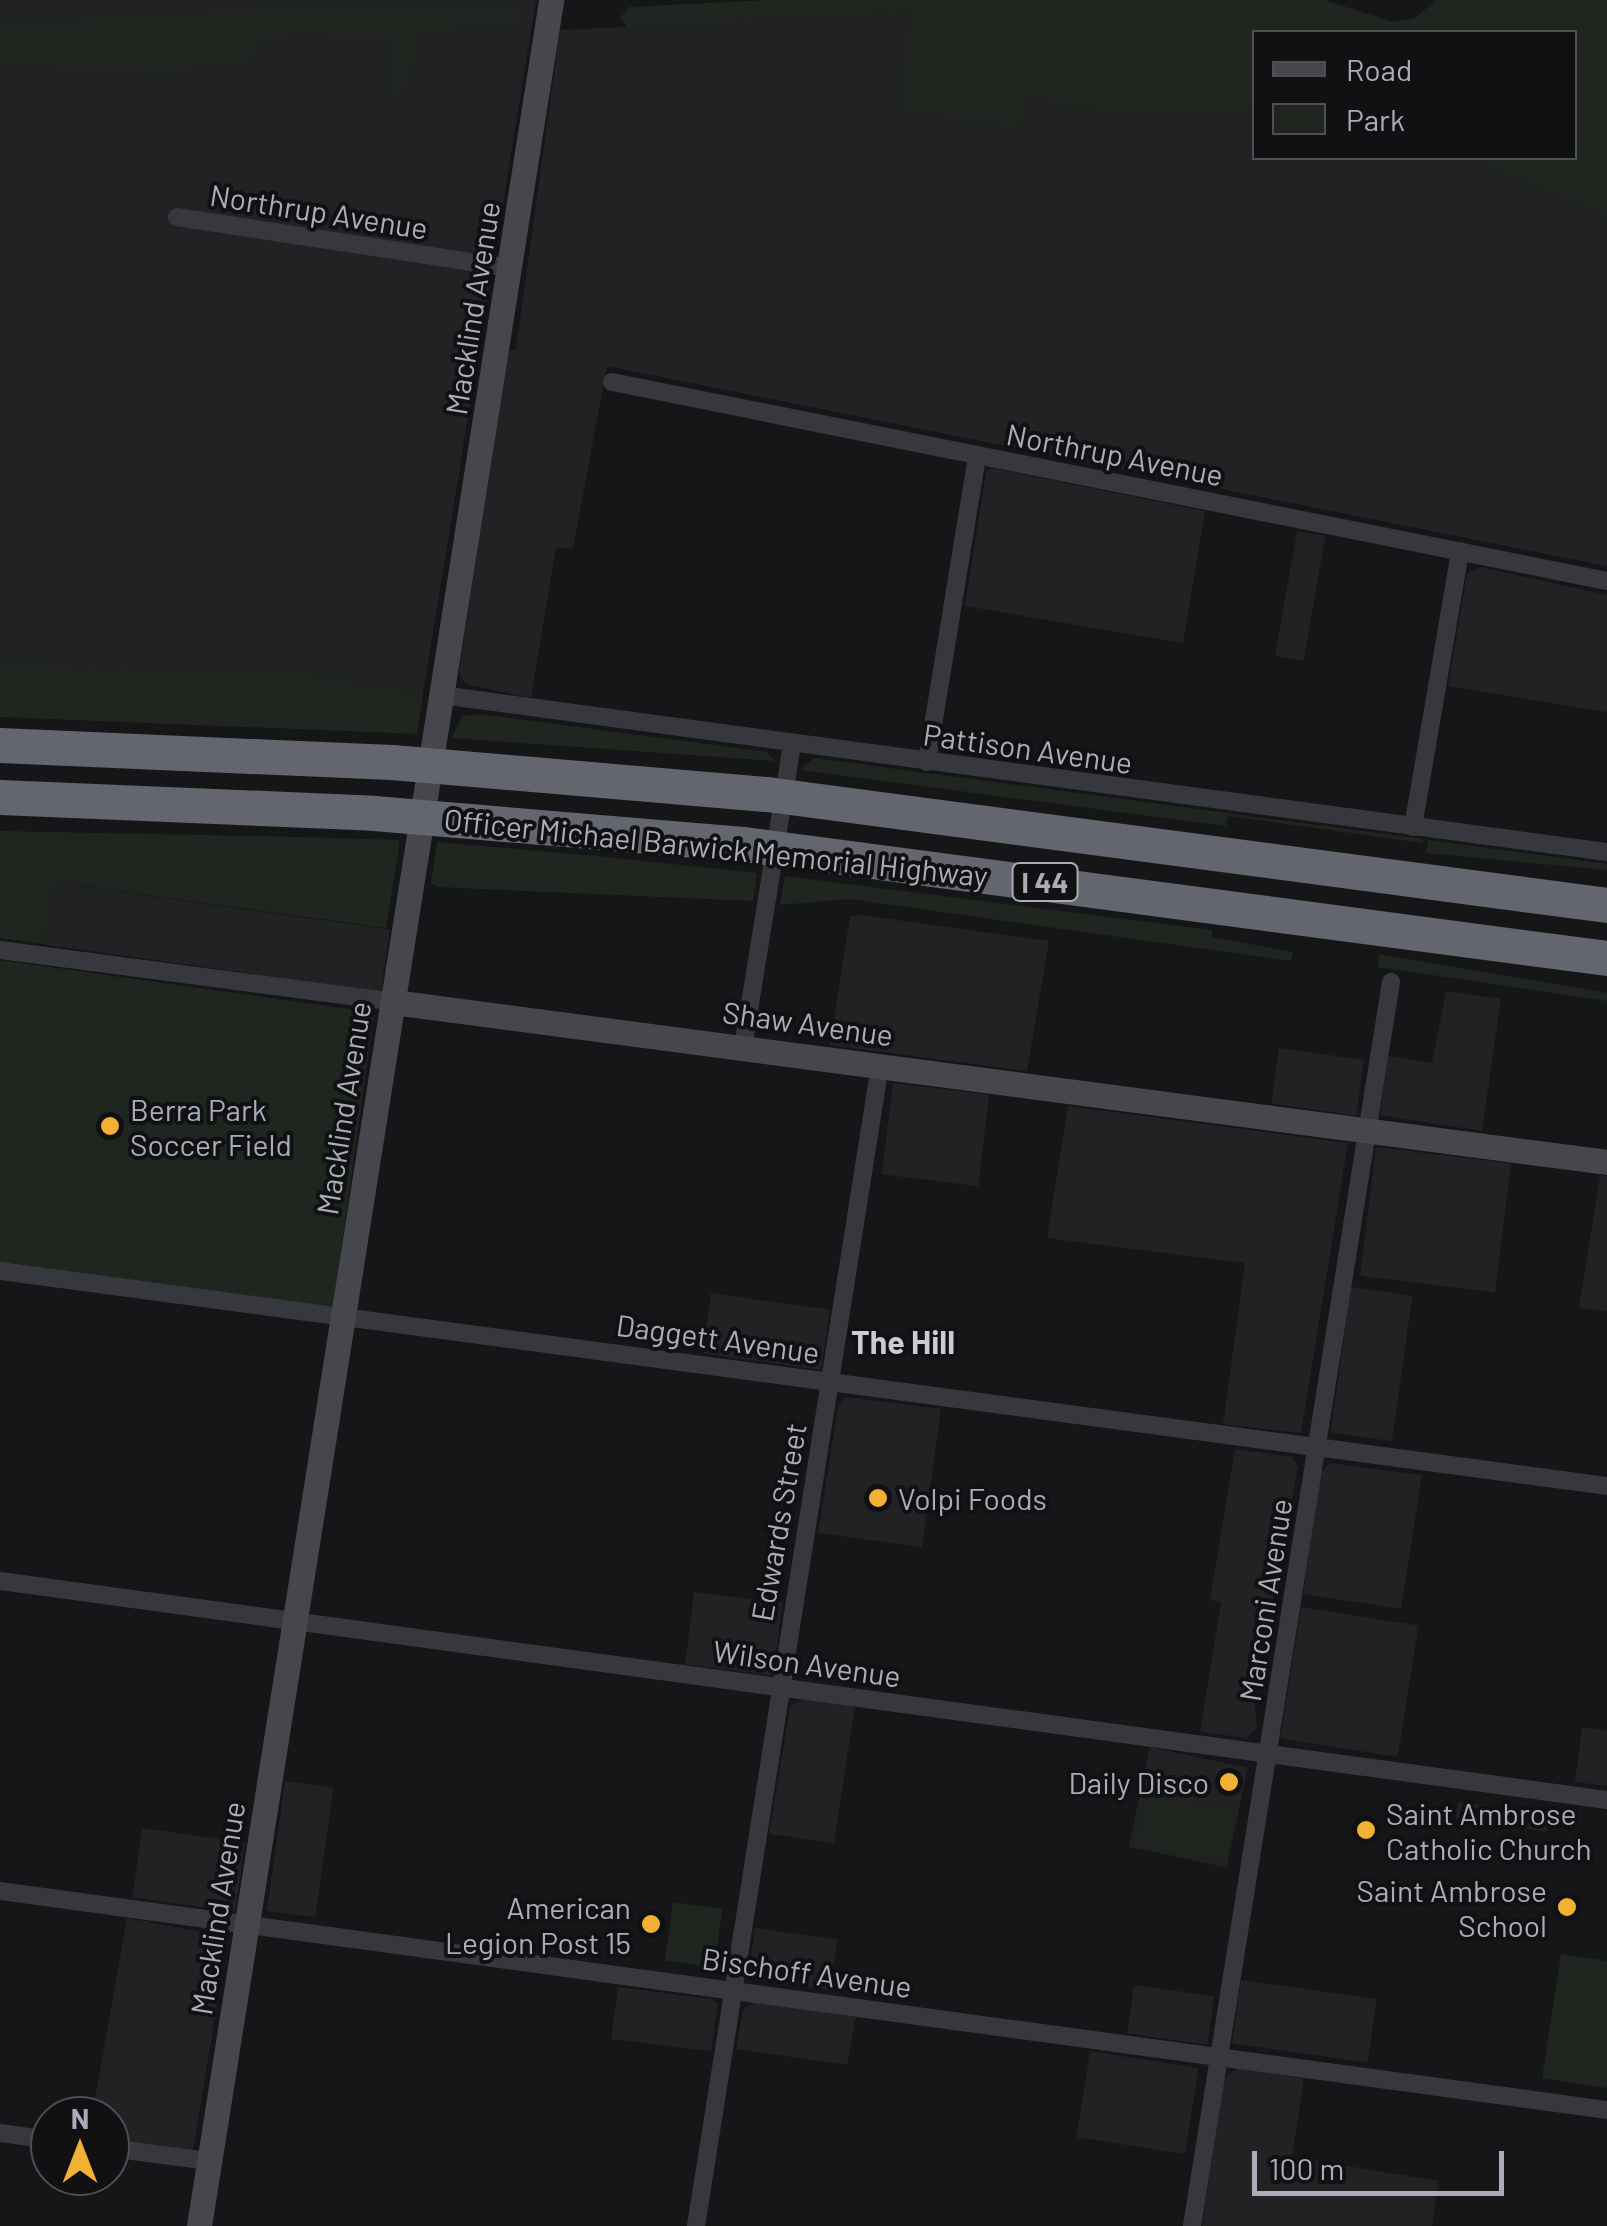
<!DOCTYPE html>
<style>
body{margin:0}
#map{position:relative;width:1607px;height:2226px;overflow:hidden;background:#161618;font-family:Barlow,sans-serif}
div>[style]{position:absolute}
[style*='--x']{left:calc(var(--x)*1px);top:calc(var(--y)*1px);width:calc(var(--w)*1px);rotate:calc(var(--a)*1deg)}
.built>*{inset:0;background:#222225;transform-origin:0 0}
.green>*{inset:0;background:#1e261f;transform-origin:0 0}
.street>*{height:18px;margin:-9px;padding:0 9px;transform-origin:9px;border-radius:9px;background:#37383d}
.secondary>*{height:25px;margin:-12.5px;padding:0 12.5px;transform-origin:12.5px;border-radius:12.5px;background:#45474d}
.highway>*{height:35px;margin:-17.5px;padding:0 17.5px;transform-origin:17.5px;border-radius:17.5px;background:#63666e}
.dots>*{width:28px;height:28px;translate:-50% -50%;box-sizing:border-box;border:5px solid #111113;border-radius:50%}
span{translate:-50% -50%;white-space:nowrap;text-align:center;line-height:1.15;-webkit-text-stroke:8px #111113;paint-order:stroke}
.shield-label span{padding:2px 8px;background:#111113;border:2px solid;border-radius:8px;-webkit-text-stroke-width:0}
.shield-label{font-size:28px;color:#a8adb8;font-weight:700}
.street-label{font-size:30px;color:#a8adb8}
.poi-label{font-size:30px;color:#a8adb8}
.left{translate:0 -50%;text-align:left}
.right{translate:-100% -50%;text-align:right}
.neighbourhood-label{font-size:32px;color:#c9ccd4;font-weight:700}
.legend{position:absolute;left:1252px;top:30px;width:325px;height:130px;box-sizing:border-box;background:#111113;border:2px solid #4d4f55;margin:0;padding:12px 18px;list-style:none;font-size:30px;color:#a8adb8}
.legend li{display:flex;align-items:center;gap:20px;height:50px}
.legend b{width:50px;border:2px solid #4d4f55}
.north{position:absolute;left:30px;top:2096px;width:100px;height:100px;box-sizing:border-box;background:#111113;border:2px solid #4d4f55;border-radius:50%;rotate:0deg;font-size:28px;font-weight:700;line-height:40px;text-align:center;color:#a8adb8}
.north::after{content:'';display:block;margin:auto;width:35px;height:45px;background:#f2b134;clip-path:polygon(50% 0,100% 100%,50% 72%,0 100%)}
.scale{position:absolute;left:1252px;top:2151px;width:252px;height:45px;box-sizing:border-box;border:5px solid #a8adb8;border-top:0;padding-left:12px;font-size:30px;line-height:35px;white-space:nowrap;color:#a8adb8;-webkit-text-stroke:8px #111113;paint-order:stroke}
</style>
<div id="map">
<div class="built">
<div style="clip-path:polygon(0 0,536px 0,423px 694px,308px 673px,0 663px)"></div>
<div style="clip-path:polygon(912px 13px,899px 109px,1021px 125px,1027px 98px,1097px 111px,1254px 112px,1254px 158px,1466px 158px,1607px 216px,1607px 566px,607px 366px,573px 549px,556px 547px,531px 698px,465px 684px,459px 672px,508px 351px,516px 349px,560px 30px)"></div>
<div style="clip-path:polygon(992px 468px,1205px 511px,1183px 643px,965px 606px,986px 472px)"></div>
<div style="left:1297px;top:531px;width:29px;height:127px;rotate:10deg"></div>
<div style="clip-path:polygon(1480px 567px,1607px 595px,1607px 712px,1448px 686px,1467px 574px)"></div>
<div style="left:52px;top:882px;width:341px;height:63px;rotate:8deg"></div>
<div style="clip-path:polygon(861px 915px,1049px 941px,1027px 1071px,830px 1045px,850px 916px)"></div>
<div style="clip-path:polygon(1446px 991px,1501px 999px,1482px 1131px,1380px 1115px,1388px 1056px,1432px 1063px)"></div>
<div style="left:1279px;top:1048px;width:86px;height:56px;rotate:8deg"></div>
<div style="left:893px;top:1083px;width:97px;height:92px;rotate:7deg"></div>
<div style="clip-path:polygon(1068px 1106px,1348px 1143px,1301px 1433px,1223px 1424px,1245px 1263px,1047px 1238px)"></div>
<div style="left:1376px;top:1147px;width:136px;height:130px;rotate:7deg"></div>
<div style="clip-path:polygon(1600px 1175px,1607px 1176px,1607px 1311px,1579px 1308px)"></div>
<div style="left:1351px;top:1287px;width:62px;height:147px;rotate:8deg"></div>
<div style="left:711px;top:1293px;width:120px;height:61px;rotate:8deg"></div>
<div style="clip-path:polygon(846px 1397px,941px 1409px,922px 1547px,818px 1533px,838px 1407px)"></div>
<div style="clip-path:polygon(1235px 1449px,1292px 1457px,1298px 1467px,1254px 1696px,1257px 1728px,1247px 1738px,1200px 1732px,1221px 1602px,1210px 1600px)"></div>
<div style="clip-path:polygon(1330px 1463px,1422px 1475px,1401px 1609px,1303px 1594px,1320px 1473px)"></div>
<div style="left:694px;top:1592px;width:89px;height:73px;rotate:7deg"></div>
<div style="left:1301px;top:1607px;width:119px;height:133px;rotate:9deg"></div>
<div style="clip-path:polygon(802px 1699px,855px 1706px,834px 1843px,769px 1834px,790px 1707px)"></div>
<div style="clip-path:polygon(1582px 1727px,1607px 1731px,1607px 1786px,1575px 1782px)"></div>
<div style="left:1150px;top:1747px;width:100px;height:102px;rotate:12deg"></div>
<div style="left:285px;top:1781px;width:49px;height:131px;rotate:8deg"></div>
<div style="left:142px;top:1828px;width:104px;height:70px;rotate:8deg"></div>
<div style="clip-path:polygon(127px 1918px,228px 1937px,193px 2151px,110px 2141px,110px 2116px,92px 2116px)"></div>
<div style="left:755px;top:1928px;width:83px;height:51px;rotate:8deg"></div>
<div style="left:1241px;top:1980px;width:137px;height:64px;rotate:8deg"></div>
<div style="left:1134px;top:1985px;width:81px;height:49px;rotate:8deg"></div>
<div style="clip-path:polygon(618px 1987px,712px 1999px,718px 2004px,711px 2051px,611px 2039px)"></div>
<div style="clip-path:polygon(756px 2001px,856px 2017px,847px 2065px,736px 2049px,743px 2010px)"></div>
<div style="left:1090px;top:2051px;width:110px;height:87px;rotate:9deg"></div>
<div style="clip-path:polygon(1237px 2068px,1304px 2079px,1292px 2157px,1439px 2181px,1432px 2226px,1202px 2226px,1224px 2078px)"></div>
</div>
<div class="green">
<div style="clip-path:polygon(768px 0,1324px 0,1392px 22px,1414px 19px,1436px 0,1607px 0,1607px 216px,1466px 158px,1574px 158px,1574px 32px,1254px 32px,1254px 112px,1097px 111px,1027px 98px,1021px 126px,899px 110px,911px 13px,627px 27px,620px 18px,629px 7px)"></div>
<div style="clip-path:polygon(520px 5px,521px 23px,419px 30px,404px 94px,394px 93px,390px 82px,393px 39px,297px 34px,255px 41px,253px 60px,167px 71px,0 66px,0 25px,272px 8px)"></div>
<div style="clip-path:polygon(0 663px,308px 673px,423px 694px,417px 734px,0 717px)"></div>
<div style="clip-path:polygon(479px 714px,767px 752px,775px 761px,452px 738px,462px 716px)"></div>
<div style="clip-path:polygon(814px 758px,1423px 839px,1423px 843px,1228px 816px,1226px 826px,800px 770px)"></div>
<div style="clip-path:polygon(0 831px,300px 837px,400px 840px,386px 928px,53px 882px,43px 944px,0 938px)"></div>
<div style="clip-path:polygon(1428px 840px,1607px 864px,1607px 870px,1426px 853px)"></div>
<div style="clip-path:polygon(437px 842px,597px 856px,757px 873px,753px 901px,437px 887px,431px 883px)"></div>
<div style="clip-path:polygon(785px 876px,1212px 930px,1212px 937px,1293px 952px,1291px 961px,849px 899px,780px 905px)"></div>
<div style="clip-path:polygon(1379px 954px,1607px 993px,1607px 1001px,1378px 967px)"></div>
<div style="left:0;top:960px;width:378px;height:300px;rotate:8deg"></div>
<div style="left:1145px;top:1798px;width:89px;height:49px;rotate:8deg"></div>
<div style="left:1458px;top:1802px;width:92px;height:17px;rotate:8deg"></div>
<div style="left:673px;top:1902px;width:50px;height:59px;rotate:8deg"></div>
<div style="clip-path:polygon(1561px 1954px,1607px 1961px,1607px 2088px,1542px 2078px)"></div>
</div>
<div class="street">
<div style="--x:177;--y:217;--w:339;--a:8.7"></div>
<div style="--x:612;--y:382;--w:1015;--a:11.31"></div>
<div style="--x:441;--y:695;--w:1177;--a:7.67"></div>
<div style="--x:927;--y:762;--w:311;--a:-80.7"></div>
<div style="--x:1413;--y:827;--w:280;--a:-80.3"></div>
<div style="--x:0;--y:950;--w:396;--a:7.5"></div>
<div style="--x:743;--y:1047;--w:307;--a:-80.8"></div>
<div style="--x:0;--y:1271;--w:1621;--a:7.62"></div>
<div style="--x:0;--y:1581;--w:1622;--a:7.76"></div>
<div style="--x:0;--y:1891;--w:1622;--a:7.76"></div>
<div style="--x:0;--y:2133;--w:50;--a:8"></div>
<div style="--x:110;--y:2148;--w:100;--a:7.5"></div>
<div style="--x:696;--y:2226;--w:1175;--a:-80.99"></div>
<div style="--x:1192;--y:2226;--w:1260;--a:-80.91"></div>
</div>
<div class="secondary">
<div style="--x:393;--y:1002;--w:1224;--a:7.51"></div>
<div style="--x:199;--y:2226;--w:2254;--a:-81.01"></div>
</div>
<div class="highway">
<div style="--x:0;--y:745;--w:392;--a:2.5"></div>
<div style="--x:392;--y:762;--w:376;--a:4.9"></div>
<div style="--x:767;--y:794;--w:847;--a:7.53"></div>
<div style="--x:0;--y:797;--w:374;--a:2.4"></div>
<div style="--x:374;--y:813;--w:370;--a:4.8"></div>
<div style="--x:743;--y:844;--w:871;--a:7.52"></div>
</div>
<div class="dots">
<div style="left:110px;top:1126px;background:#f2b134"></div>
<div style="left:878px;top:1498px;background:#f2b134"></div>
<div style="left:1229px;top:1782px;background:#f2b134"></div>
<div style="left:1366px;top:1830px;background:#f2b134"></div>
<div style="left:1567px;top:1907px;background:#f2b134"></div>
<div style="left:651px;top:1924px;background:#f2b134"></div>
</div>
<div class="shield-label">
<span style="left:1045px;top:882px">I 44</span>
</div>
<div class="street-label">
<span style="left:319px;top:211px;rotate:9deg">Northrup Avenue</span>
<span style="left:472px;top:308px;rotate:-81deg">Macklind Avenue</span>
<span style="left:1115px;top:454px;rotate:11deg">Northrup Avenue</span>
<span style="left:1028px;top:748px;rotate:8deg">Pattison Avenue</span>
<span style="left:716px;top:847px;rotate:6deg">Officer Michael Barwick Memorial Highway</span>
<span style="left:808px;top:1023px;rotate:8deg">Shaw Avenue</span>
<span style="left:343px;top:1108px;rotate:-81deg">Macklind Avenue</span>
<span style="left:718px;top:1338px;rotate:8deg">Daggett Avenue</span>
<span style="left:778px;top:1522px;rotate:-80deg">Edwards Street</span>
<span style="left:1265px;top:1600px;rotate:-81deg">Marconi Avenue</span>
<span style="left:807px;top:1663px;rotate:8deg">Wilson Avenue</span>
<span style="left:217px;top:1908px;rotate:-81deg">Macklind Avenue</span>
<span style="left:807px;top:1972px;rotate:8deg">Bischoff Avenue</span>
</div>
<div class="poi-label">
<span class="left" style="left:130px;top:1126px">Berra Park<br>Soccer Field</span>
<span class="left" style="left:898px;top:1498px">Volpi Foods</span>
<span class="right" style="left:1209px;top:1782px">Daily Disco</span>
<span class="left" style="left:1386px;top:1830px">Saint Ambrose<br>Catholic Church</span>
<span class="right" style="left:1547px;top:1907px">Saint Ambrose<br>School</span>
<span class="right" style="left:631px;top:1924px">American<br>Legion Post 15</span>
</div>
<div class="neighbourhood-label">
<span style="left:903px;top:1341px">The Hill</span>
</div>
<ul class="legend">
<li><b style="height:12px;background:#45474d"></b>Road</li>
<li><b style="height:28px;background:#1e261f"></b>Park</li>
</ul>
<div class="north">N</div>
<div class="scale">100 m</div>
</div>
